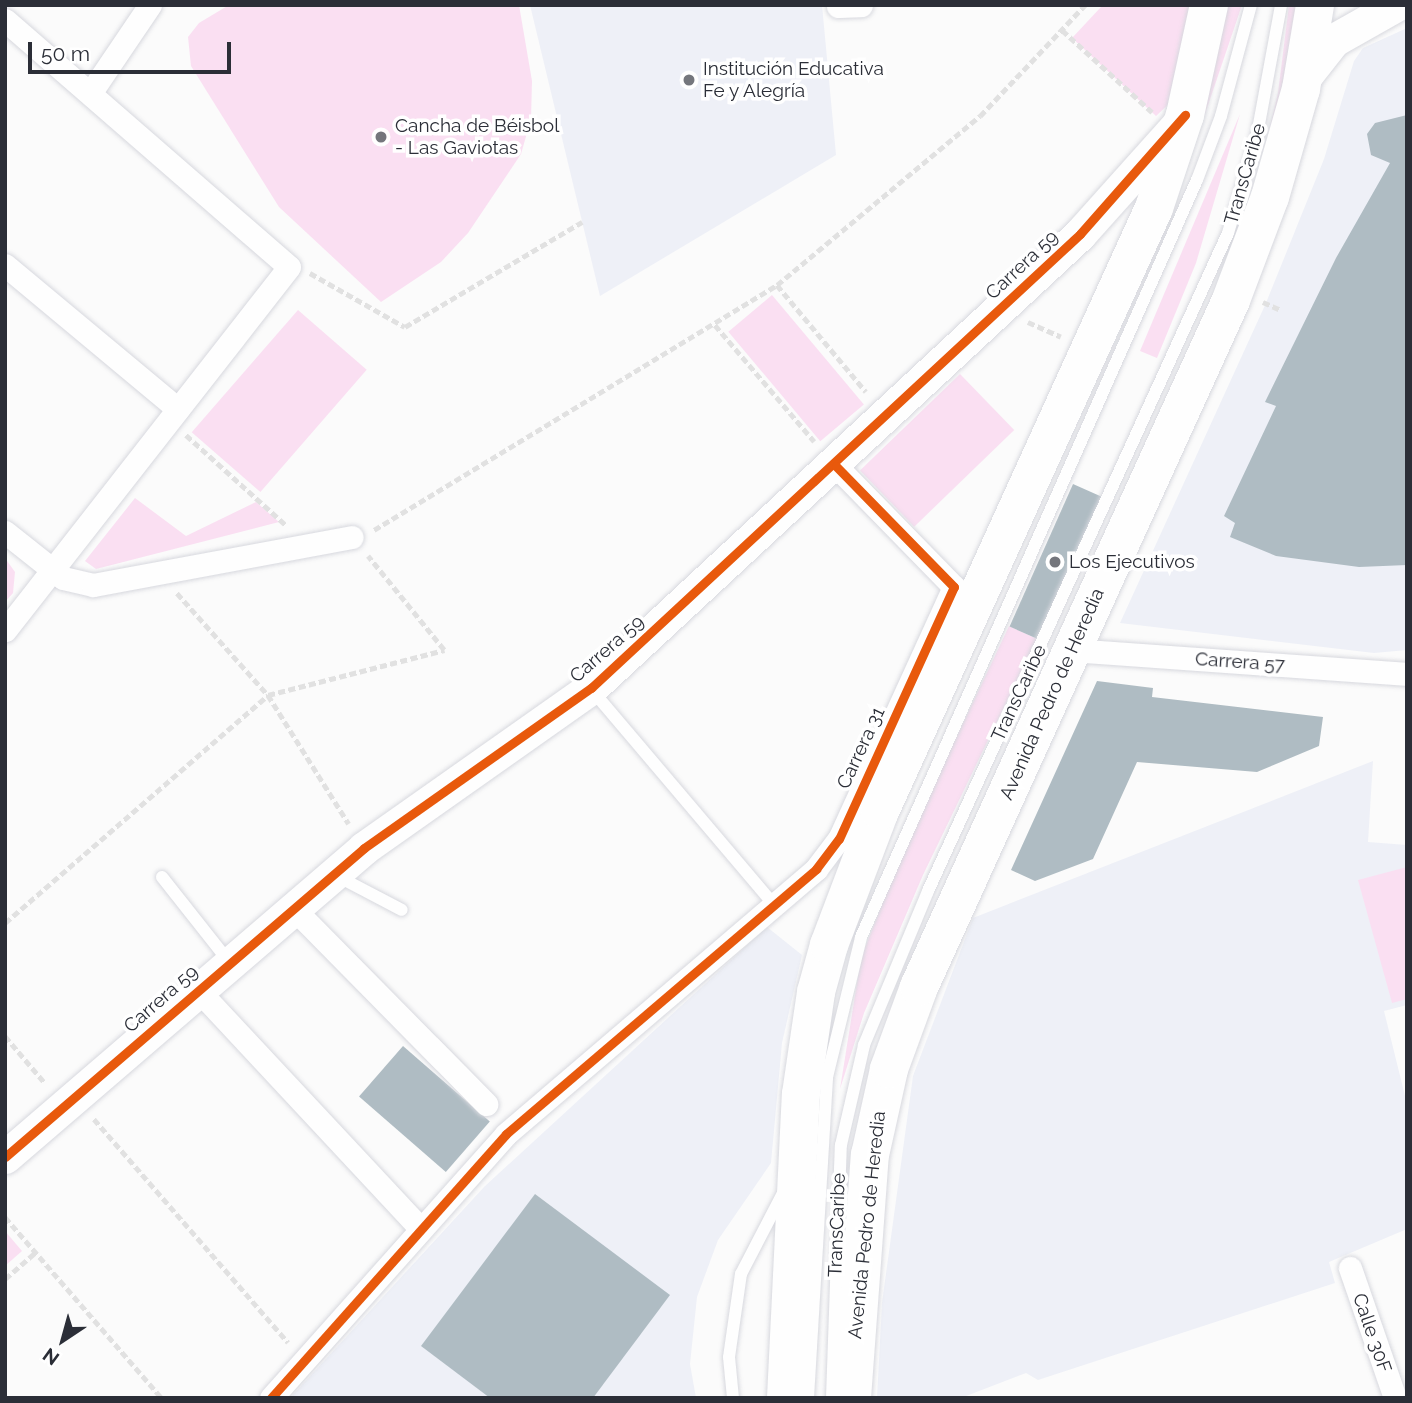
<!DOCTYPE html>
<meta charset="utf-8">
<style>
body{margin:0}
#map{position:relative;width:1412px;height:1403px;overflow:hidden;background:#fbfbfb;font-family:Raleway,sans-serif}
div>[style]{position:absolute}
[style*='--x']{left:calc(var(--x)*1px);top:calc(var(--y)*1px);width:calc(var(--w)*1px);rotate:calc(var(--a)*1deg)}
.built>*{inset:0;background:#eef0f7}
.green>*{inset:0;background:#fadff2;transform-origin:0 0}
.building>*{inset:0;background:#afbcc3;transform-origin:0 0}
.path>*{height:4.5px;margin-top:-2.25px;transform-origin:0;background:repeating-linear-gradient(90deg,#e1e1e1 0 7px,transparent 0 10.5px)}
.roads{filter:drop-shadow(0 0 2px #d7d8de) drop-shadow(0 0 2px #d7d8de)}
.lane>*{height:12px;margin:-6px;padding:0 6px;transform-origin:6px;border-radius:6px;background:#fefefe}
.street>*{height:23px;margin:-11.5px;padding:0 11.5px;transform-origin:11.5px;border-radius:11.5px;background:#fefefe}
.secondary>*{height:33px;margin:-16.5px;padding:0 16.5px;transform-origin:16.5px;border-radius:16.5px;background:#fefefe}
.highway>*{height:38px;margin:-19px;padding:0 19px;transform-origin:19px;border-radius:19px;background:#fefefe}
.cycleway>*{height:9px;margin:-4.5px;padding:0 4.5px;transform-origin:4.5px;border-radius:4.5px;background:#e8590c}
.dots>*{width:19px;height:19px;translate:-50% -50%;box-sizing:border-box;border:4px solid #fff;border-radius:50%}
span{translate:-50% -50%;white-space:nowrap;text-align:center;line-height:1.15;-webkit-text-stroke:7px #fff;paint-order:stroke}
.poi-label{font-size:19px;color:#2b2e37}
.left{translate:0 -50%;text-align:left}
.street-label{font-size:19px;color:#2b2e37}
.frame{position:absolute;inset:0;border:7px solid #2b2e37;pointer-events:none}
.north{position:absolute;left:28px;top:1305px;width:70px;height:70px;-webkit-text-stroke:5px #fff;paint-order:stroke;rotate:216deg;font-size:19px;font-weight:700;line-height:28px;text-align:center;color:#2b2e37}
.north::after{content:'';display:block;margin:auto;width:24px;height:32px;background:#2b2e37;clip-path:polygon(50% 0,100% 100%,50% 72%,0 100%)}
.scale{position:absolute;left:28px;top:42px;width:203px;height:32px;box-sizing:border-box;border:4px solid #2b2e37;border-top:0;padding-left:9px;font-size:21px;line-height:24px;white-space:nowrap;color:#2b2e37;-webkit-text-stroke:5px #fff;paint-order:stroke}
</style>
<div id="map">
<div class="built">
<div style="clip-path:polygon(530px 5px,822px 5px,836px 155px,600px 296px)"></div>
<div style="clip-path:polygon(1407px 28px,1407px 650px,1374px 653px,1120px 623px,1266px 303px,1324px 159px,1354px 61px,1363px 48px)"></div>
<div style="clip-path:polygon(1373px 761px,1368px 842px,1407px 845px,1407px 1005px,1384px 1011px,1407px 1104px,1407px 1229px,1329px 1262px,1335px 1283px,1038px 1380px,1026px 1373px,961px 1398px,877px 1398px,882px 1303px,913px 1076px,973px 918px)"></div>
<div style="clip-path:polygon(767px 927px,802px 955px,782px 1043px,771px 1163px,718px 1240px,697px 1297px,690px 1364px,696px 1398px,290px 1398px,485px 1186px)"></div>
</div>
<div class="green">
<div style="clip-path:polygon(229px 5px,519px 5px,532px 81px,531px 119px,521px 154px,468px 233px,441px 262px,381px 302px,279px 207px,191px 66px,188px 37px,199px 23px)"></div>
<div style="clip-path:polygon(1191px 5px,1173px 100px,1156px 116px,1072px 38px,1101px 7px)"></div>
<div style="clip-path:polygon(1221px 5px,1242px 5px,1204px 117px)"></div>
<div style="clip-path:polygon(1289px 5px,1299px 5px,1286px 92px,1264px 153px,1278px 93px)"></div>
<div style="clip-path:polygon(1240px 114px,1196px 263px,1157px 358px,1140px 351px)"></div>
<div style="left:772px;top:295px;width:143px;height:57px;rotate:50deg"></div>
<div style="left:298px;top:310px;width:91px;height:162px;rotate:41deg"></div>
<div style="left:960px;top:374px;width:78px;height:139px;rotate:46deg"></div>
<div style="clip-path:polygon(135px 498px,186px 536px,256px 502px,279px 522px,96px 569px,85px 561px)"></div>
<div style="clip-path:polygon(5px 558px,15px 572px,13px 593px,5px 602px)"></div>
<div style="clip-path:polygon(1009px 626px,1037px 639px,923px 875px,864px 1013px,840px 1089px,861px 958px,905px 846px)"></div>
<div style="clip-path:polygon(1407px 867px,1407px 999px,1392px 1003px,1358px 880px)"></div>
<div style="clip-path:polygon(5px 1231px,22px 1251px,5px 1266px)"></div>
</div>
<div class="building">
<div style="clip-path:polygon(1407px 115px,1407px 565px,1359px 567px,1276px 556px,1230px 537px,1235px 523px,1224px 516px,1276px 406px,1265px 402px,1336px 258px,1390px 163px,1371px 155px,1367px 134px,1375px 123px)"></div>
<div style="left:1073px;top:484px;width:32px;height:156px;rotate:24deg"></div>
<div style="clip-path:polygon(1097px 681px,1153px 688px,1152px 697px,1323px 717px,1319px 746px,1257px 772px,1137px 762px,1093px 859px,1035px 881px,1011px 870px)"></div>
<div style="left:403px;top:1046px;width:115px;height:67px;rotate:41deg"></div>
<div style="clip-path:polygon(535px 1194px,670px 1295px,593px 1398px,490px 1398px,421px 1346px)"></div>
</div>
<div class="path">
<div style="--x:1062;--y:30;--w:122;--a:42.3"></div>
<div style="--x:310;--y:273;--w:109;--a:29.6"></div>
<div style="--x:405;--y:327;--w:206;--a:-30.7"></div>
<div style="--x:777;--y:285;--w:139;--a:50.2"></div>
<div style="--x:1263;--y:302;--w:20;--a:24"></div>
<div style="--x:1028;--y:322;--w:36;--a:24"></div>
<div style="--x:715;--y:325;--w:153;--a:49.5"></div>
<div style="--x:186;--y:435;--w:135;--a:42"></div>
<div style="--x:374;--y:530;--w:472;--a:-31.3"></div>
<div style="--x:777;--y:285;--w:264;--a:-39.8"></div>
<div style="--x:980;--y:116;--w:153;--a:-46.6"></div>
<div style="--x:177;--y:593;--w:137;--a:48.3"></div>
<div style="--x:268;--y:695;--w:152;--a:57.9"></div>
<div style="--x:5;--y:923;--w:348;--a:-40.9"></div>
<div style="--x:268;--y:695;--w:182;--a:-14.3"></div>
<div style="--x:444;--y:650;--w:121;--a:-129"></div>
<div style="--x:5;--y:1036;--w:62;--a:49.6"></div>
<div style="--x:94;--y:1119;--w:296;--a:49"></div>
<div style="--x:5;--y:1217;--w:240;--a:49.1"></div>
<div style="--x:5;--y:1279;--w:41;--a:-41.1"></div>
</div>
<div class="roads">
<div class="lane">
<div style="--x:591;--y:689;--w:283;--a:49.7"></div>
<div style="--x:337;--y:876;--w:73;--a:27.6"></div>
<div style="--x:162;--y:877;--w:110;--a:51.7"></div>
<div style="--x:733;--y:1398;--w:41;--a:-95.6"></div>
<div style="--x:729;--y:1357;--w:84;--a:-81.8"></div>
<div style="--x:741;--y:1274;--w:89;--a:-62.6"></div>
<div style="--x:808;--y:1398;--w:322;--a:-86.6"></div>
<div style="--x:827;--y:1077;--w:144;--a:-76.3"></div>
<div style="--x:861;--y:937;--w:828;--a:-66.07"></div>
<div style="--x:1197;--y:180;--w:68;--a:-69.4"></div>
<div style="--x:1221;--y:116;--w:115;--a:-74.9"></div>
<div style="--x:832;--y:1398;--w:253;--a:-88"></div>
<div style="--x:841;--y:1145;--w:103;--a:-77"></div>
<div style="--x:864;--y:1045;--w:167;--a:-67.4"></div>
<div style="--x:928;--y:891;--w:723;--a:-65.49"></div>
<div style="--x:1228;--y:233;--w:102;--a:-73.5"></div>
<div style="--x:1257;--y:135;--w:132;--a:-79.5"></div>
</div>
<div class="street">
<div style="--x:838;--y:6;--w:23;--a:-2"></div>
<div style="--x:5;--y:20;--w:376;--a:41"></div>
<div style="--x:289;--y:267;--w:461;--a:128"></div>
<div style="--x:91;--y:92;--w:105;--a:-55.9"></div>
<div style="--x:5;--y:265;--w:225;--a:39.8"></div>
<div style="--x:5;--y:532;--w:74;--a:38.4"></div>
<div style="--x:63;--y:578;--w:31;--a:13"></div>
<div style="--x:93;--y:585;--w:263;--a:-10.5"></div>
<div style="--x:1072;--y:650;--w:336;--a:4.1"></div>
<div style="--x:294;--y:909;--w:274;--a:45.4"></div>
<div style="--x:198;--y:990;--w:327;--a:47"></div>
<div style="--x:1350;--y:1268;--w:138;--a:70.9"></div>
<div style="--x:271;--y:1398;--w:353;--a:-48.3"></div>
<div style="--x:506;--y:1134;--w:408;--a:-40.5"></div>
<div style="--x:816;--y:869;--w:38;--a:-53"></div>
<div style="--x:839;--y:839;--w:277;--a:-65.5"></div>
<div style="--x:954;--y:587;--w:169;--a:-134.3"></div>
</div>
<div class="secondary">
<div style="--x:1304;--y:78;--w:48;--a:-51.7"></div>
<div style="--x:1334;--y:40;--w:71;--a:-29.4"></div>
<div style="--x:5;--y:1157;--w:474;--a:-40.7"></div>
<div style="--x:364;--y:848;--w:278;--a:-35.2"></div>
<div style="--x:591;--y:688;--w:667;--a:-42.87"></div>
<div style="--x:1080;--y:234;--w:150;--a:-48.2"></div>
</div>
<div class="highway">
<div style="--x:786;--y:1398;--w:304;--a:-87.2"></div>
<div style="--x:801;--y:1094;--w:103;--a:-81.6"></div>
<div style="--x:816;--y:992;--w:49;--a:-74.5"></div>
<div style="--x:829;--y:945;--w:143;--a:-69.2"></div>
<div style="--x:880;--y:811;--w:662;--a:-65.56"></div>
<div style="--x:1154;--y:208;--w:98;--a:-71.6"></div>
<div style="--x:1185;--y:115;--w:113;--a:-77.7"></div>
<div style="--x:852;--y:1398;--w:244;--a:-85.8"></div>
<div style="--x:870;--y:1155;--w:88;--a:-77.5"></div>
<div style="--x:889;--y:1069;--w:87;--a:-69.9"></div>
<div style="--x:919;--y:987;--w:755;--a:-65.57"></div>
<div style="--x:1231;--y:300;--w:110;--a:-69.3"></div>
<div style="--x:1270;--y:197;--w:112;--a:-74"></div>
<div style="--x:1301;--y:89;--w:85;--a:-80.5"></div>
</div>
</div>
<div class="cycleway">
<div style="--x:5;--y:1157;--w:474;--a:-40.7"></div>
<div style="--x:364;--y:848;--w:278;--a:-35.2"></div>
<div style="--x:591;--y:688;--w:667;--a:-42.87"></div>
<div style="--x:1080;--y:234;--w:159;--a:-48.6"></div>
<div style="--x:271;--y:1398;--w:353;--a:-48.3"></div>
<div style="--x:506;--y:1134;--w:408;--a:-40.5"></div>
<div style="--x:816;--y:869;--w:38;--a:-53"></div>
<div style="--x:839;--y:839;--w:277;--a:-65.5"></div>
<div style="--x:954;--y:587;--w:169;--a:-134.3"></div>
</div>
<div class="dots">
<div style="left:689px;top:80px;background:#74767c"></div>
<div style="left:381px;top:137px;background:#74767c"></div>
<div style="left:1055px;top:562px;background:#74767c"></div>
</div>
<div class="poi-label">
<span class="left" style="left:703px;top:80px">Institución Educativa<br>Fe y Alegría</span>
<span class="left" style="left:395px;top:137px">Cancha de Béisbol<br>- Las Gaviotas</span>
<span class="left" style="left:1069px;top:562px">Los Ejecutivos</span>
</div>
<div class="street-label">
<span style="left:1245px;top:174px;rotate:-74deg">TransCaribe</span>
<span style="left:1022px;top:265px;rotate:-43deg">Carrera 59</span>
<span style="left:607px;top:649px;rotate:-41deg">Carrera 59</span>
<span style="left:1240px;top:662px;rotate:4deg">Carrera 57</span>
<span style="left:1019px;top:693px;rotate:-65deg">TransCaribe</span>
<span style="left:1052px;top:694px;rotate:-66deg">Avenida Pedro de Heredia</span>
<span style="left:861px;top:748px;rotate:-65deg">Carrera 31</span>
<span style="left:161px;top:999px;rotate:-41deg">Carrera 59</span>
<span style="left:837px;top:1225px;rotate:-88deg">TransCaribe</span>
<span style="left:867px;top:1225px;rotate:-84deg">Avenida Pedro de Heredia</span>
<span style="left:1372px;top:1333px;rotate:71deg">Calle 30F</span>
</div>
<div class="frame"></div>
<div class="north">N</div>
<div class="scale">50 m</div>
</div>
